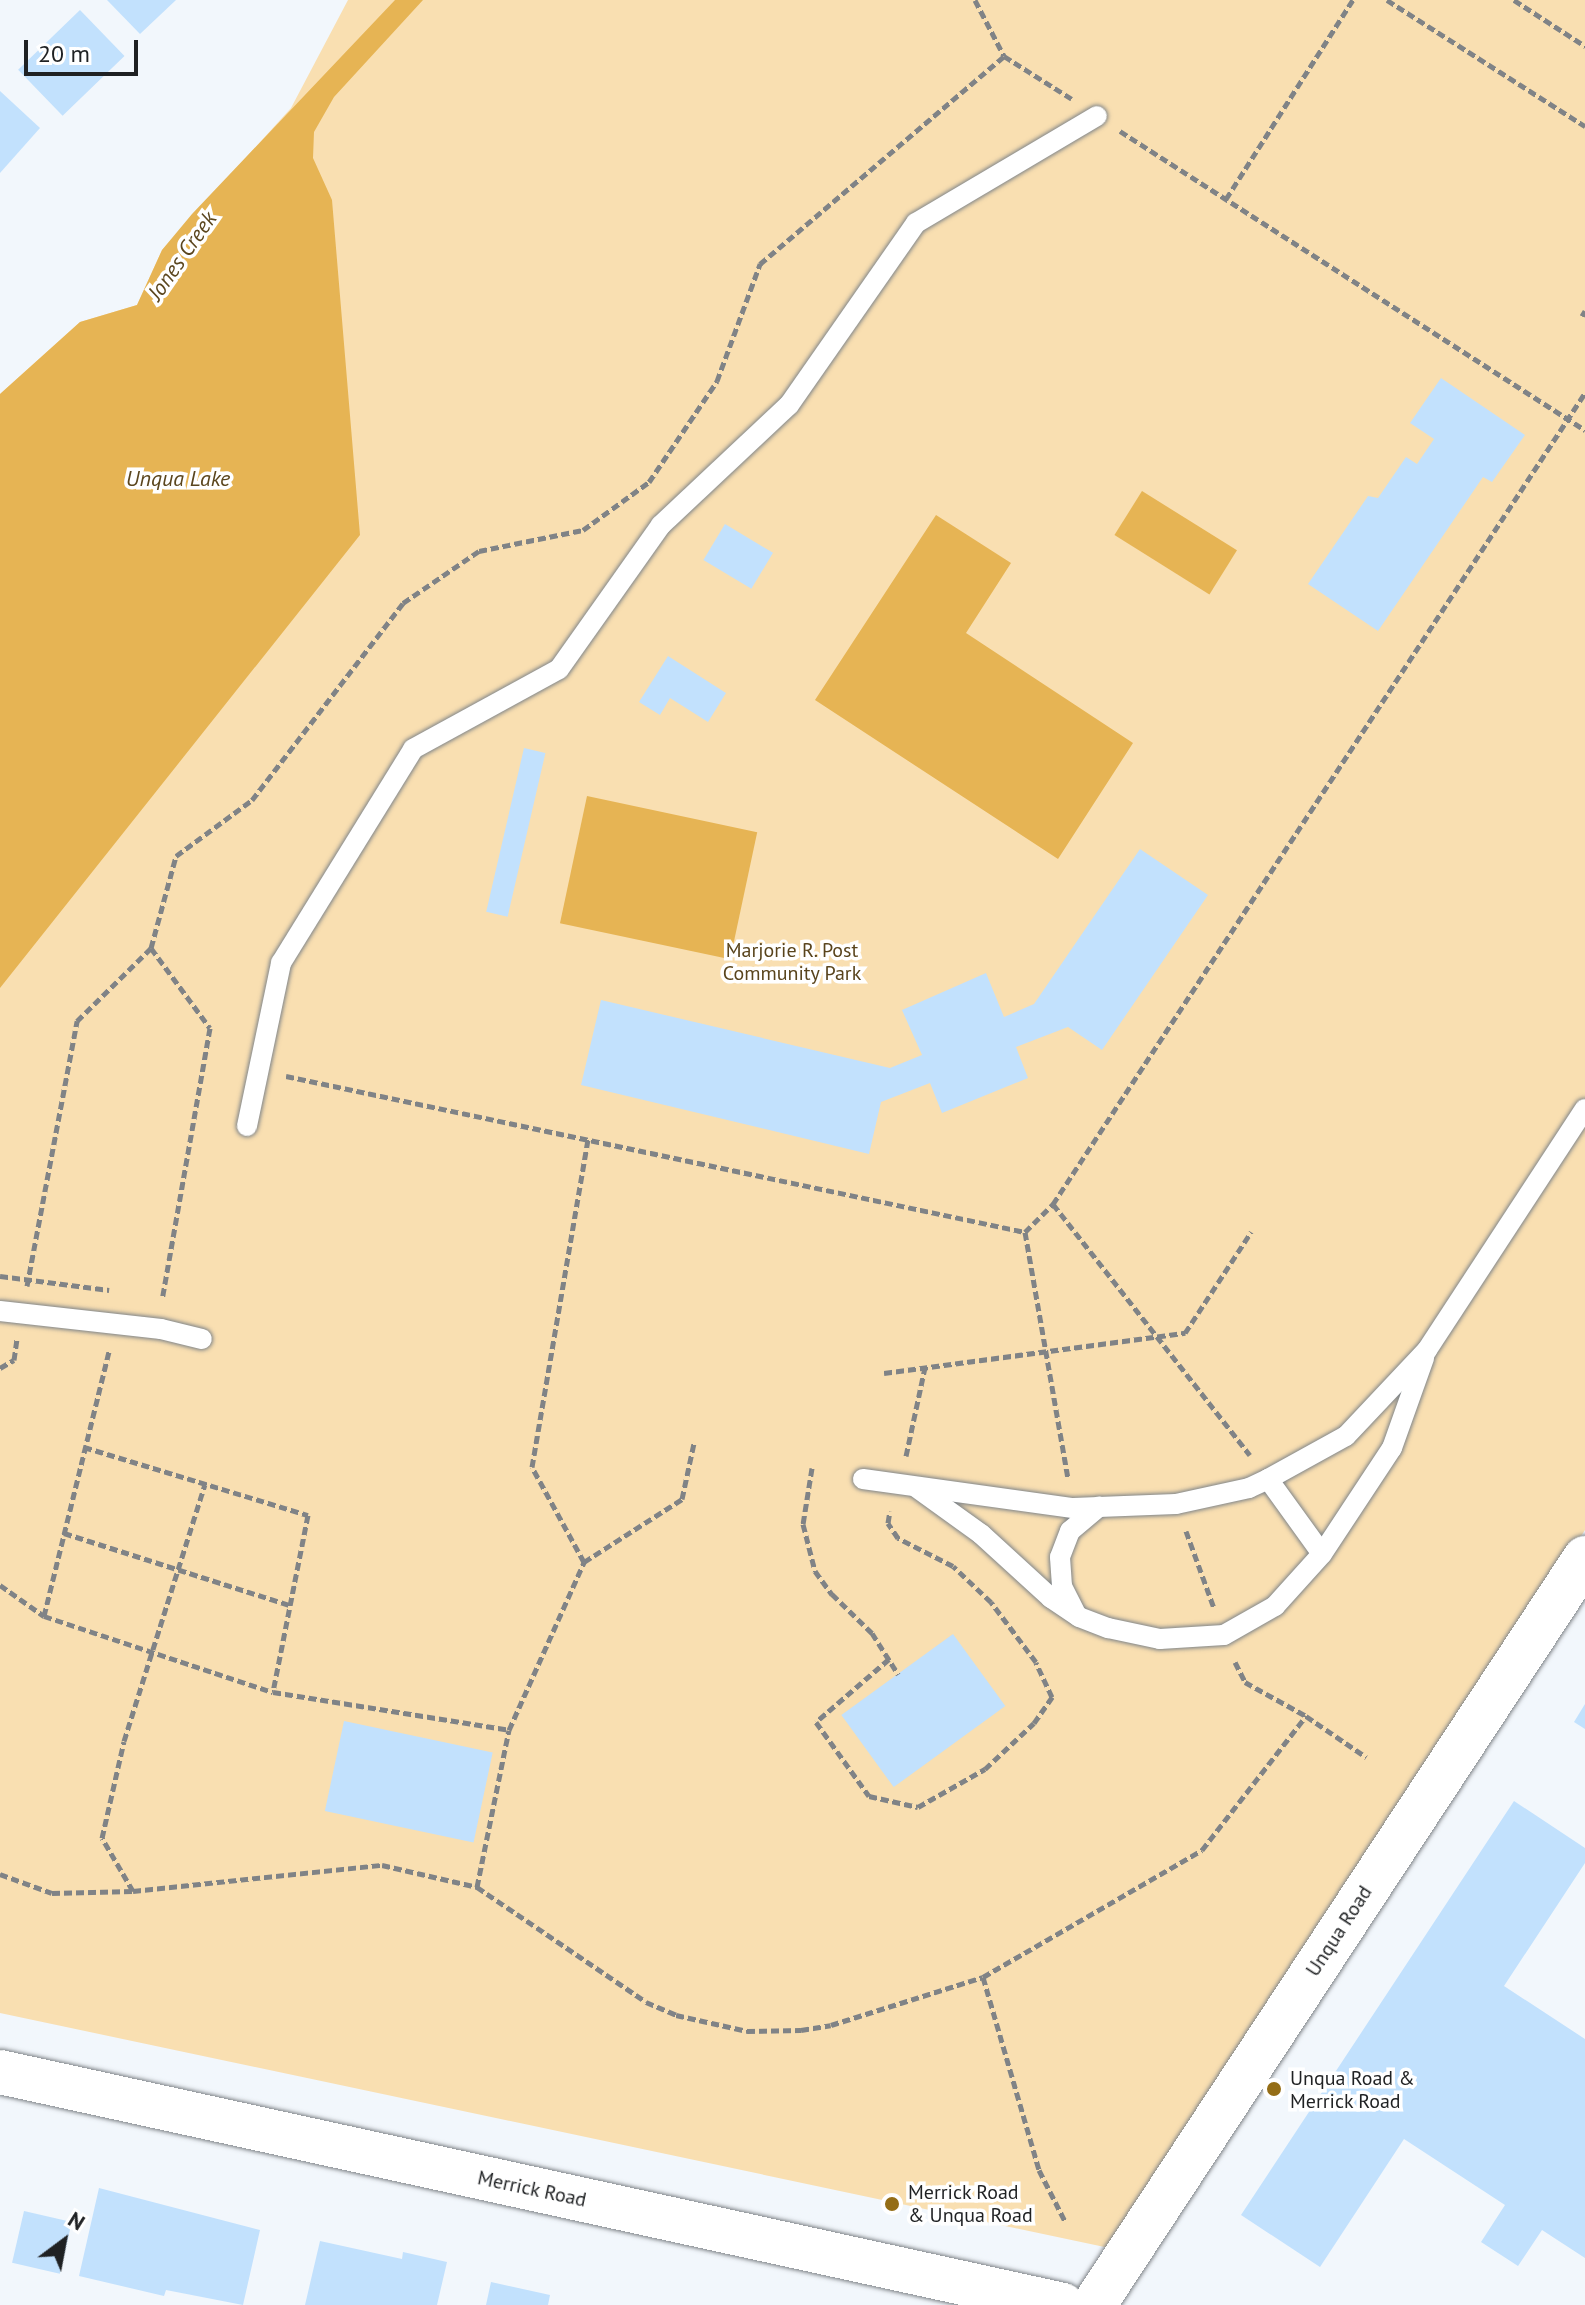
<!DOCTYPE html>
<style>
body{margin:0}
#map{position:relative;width:1585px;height:2305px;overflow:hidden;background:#f2f7fc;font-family:"PT Sans",sans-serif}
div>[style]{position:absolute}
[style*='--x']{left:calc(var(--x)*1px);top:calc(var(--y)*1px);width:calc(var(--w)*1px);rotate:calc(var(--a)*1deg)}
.green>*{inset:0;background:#f9dfb1}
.water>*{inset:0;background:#e6b454;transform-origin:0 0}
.building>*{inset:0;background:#c2e1fd;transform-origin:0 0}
.path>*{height:5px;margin-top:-2.5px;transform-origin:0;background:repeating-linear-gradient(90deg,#808386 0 8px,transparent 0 12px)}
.roads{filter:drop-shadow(0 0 2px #808589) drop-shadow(0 0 2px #808589)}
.lane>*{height:20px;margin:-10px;padding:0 10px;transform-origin:10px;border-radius:10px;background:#fff}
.secondary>*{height:44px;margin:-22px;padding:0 22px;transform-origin:22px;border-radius:22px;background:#fff}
.primary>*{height:44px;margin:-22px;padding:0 22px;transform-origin:22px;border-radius:22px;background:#fff}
.dots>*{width:22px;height:22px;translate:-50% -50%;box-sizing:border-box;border:4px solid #fff;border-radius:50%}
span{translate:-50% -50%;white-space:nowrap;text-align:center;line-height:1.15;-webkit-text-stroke:7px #fff;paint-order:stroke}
.park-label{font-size:20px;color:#59441c}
.street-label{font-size:20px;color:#1f2123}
.poi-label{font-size:20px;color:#1f2123}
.left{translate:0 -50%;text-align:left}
.water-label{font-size:22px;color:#5b461e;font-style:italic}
.north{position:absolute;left:24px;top:2201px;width:80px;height:80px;-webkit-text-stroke:6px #fff;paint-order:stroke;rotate:32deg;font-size:22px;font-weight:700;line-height:32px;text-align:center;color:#1f2123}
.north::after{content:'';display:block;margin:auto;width:28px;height:36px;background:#1f2123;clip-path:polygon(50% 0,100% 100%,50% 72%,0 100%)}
.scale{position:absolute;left:24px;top:40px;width:114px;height:36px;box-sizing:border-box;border:4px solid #1f2123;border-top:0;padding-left:10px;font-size:24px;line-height:28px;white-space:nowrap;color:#1f2123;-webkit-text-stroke:6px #fff;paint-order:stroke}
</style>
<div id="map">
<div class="green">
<div style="clip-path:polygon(348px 0,1585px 0,1585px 1530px,1114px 2249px,0 2013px,0 394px,80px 322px,137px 305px,162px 250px,291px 108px)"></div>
</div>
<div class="water">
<div style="clip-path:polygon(395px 0,423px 0,334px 97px,314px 132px,313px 158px,332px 200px,360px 535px,0 988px,0 394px,80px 322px,137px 305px,162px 250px,192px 214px)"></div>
<div style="left:1142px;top:491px;width:112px;height:52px;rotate:32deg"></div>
<div style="clip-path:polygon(936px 515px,1011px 563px,966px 633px,1133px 743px,1058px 859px,815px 700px)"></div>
<div style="left:587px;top:796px;width:174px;height:130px;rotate:12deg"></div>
</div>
<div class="building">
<div style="clip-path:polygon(107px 0,176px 0,140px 34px)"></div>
<div style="left:80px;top:10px;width:64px;height:86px;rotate:46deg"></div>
<div style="clip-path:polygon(0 91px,40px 128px,0 173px)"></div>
<div style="clip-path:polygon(1441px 378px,1525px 435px,1492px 482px,1483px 477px,1378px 631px,1308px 584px,1368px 496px,1378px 498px,1406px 457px,1417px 464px,1434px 439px,1410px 423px)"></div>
<div style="left:725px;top:524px;width:56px;height:42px;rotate:31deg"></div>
<div style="clip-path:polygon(668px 656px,726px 693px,708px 722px,670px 698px,660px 715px,639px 702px)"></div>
<div style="left:524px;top:748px;width:22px;height:168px;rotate:13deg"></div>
<div style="clip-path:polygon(1140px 849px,1208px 895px,1102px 1050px,1068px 1027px,1016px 1047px,1028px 1078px,942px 1113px,930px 1083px,881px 1102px,869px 1154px,581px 1085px,601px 1000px,890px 1068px,922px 1055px,902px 1010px,986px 973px,1004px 1017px,1034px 1004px)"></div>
<div style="left:953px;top:1634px;width:89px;height:138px;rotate:54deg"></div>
<div style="clip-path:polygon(1585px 1704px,1585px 1729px,1574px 1722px)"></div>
<div style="left:344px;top:1721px;width:152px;height:92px;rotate:12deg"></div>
<div style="clip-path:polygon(1514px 1801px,1585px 1848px,1585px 1863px,1504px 1986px,1585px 2039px,1585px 2258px,1542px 2230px,1518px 2266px,1481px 2242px,1505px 2205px,1404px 2139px,1320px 2267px,1241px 2215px)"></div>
<div style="clip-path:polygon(99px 2188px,260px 2230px,243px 2305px,166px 2290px,164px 2296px,79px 2276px)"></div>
<div style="left:24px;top:2211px;width:49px;height:53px;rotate:13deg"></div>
<div style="clip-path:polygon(320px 2241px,402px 2259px,403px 2252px,447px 2262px,437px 2305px,305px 2305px)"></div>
<div style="clip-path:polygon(491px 2282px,550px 2295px,548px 2305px,486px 2305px)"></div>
</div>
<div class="path">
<div style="--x:975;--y:0;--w:63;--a:62.6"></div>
<div style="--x:1004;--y:56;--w:80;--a:32.3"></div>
<div style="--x:1387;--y:0;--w:235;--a:32.5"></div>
<div style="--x:1514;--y:0;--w:85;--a:32.9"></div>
<div style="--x:1120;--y:131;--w:553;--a:32.74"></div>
<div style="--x:1226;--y:199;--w:236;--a:-57.5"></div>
<div style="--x:1582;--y:316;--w:6;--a:-59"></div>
<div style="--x:151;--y:948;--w:99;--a:53.6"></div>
<div style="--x:210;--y:1028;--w:275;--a:100"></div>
<div style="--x:286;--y:1076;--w:755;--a:11.92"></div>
<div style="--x:1053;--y:1204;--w:319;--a:51.9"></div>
<div style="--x:1025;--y:1232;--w:40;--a:-45"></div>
<div style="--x:1053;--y:1204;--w:970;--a:-56.74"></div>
<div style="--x:1025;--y:1232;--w:251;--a:80.1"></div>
<div style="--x:0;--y:1276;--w:110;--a:7.3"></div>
<div style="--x:27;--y:1286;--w:270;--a:-79.3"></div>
<div style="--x:77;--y:1021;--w:104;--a:-44.6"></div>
<div style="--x:151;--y:948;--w:95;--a:-74.8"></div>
<div style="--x:176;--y:856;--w:94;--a:-36.4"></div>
<div style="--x:252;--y:800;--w:248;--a:-52.5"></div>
<div style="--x:403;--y:603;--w:92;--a:-34.4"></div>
<div style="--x:479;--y:551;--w:106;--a:-11.4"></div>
<div style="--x:583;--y:530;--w:82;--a:-36"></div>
<div style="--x:649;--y:482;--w:122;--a:-56"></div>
<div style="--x:717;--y:381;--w:125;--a:-69.8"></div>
<div style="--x:760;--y:264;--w:321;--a:-40.4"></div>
<div style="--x:0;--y:1368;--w:16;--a:-30"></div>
<div style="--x:14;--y:1360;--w:21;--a:-82"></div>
<div style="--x:884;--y:1373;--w:304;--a:-7.6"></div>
<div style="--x:1185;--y:1333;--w:121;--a:-56.8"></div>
<div style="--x:84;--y:1447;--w:234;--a:16.9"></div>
<div style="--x:308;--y:1515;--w:180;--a:101.2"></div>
<div style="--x:906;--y:1456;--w:91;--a:-77.9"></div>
<div style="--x:812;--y:1468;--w:57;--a:99.1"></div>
<div style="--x:803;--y:1524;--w:49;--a:75.7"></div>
<div style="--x:815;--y:1571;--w:29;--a:54"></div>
<div style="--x:832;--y:1594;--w:56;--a:44.3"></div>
<div style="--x:872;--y:1633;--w:49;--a:57.6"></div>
<div style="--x:1186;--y:1531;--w:82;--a:70"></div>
<div style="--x:64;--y:1533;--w:237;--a:17.7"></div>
<div style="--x:584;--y:1562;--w:108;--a:-118.7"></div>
<div style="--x:532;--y:1467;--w:333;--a:-80.3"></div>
<div style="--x:0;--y:1585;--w:54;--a:35.2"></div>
<div style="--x:44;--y:1616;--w:241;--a:18.4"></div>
<div style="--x:273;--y:1692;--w:239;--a:9.1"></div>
<div style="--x:44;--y:1616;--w:273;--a:-76.2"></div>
<div style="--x:889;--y:1659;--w:96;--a:139.2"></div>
<div style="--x:816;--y:1722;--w:91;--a:54.4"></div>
<div style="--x:869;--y:1796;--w:50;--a:12.7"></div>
<div style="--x:918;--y:1807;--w:77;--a:-29.6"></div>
<div style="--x:985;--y:1769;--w:67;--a:-43.2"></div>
<div style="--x:1034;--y:1723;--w:32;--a:-55"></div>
<div style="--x:1052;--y:1697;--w:38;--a:-115"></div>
<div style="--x:1036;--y:1662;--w:75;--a:-126.9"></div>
<div style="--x:991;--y:1602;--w:52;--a:-136.5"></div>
<div style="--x:953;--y:1566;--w:62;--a:-153"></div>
<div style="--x:898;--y:1538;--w:18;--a:-124"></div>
<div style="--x:888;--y:1523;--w:12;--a:-81"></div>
<div style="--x:1235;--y:1662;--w:22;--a:63"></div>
<div style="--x:1245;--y:1682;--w:70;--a:29.1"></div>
<div style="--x:1306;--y:1716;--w:73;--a:34.3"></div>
<div style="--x:0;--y:1874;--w:55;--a:20.1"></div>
<div style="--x:52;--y:1893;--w:81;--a:-1.4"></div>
<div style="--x:133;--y:1891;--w:250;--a:-6"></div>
<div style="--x:382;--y:1865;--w:98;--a:13"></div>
<div style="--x:477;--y:1887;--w:204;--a:34.2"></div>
<div style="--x:646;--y:2002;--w:33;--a:23"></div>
<div style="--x:676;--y:2015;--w:73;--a:12.7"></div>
<div style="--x:747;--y:2031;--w:54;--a:-1.1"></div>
<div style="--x:801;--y:2030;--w:30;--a:-9"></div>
<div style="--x:831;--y:2025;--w:159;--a:-17.5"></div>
<div style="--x:983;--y:1977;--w:253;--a:-30.1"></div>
<div style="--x:1202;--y:1850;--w:170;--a:-52.2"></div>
<div style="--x:477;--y:1887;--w:160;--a:-78.5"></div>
<div style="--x:509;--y:1730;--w:184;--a:-65.9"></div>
<div style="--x:584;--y:1562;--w:117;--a:-32.7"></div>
<div style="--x:682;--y:1499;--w:57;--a:-77.9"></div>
<div style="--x:133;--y:1891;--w:61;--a:-120.3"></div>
<div style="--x:102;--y:1838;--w:99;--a:-77.2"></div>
<div style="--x:124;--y:1741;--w:269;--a:-72.5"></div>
<div style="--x:983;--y:1977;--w:201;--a:73.8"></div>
<div style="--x:1039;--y:2170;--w:57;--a:63"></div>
</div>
<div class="roads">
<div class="lane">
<div style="--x:247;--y:1126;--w:167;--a:-78.2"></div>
<div style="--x:281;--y:963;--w:251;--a:-58.3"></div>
<div style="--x:413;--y:749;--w:166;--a:-28.7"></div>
<div style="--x:559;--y:669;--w:176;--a:-54.7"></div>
<div style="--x:661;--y:525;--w:175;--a:-43.2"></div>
<div style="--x:789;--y:405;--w:222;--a:-55.1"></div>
<div style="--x:916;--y:223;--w:210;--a:-30.6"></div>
<div style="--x:0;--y:1311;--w:162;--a:6.4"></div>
<div style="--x:161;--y:1329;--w:42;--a:13.7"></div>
<div style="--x:863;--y:1479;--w:212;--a:7.9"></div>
<div style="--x:1073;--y:1508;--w:103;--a:-2.2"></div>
<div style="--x:1176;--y:1504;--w:75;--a:-12.4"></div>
<div style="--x:1249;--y:1488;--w:21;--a:-25"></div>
<div style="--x:1268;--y:1479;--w:89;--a:-28.9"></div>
<div style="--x:1346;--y:1436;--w:118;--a:-46.7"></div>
<div style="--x:1427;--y:1350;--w:288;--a:-56.8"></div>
<div style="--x:1268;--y:1479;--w:92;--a:54.2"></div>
<div style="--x:917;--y:1488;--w:79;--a:35.7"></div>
<div style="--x:981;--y:1534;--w:95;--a:42.4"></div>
<div style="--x:1051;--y:1598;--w:34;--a:34"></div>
<div style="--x:1079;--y:1617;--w:31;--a:21"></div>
<div style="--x:1108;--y:1628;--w:53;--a:11.9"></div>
<div style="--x:1160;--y:1639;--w:64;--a:-3.6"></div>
<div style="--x:1224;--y:1635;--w:59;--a:-29.6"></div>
<div style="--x:1275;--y:1606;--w:70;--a:-47.9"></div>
<div style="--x:1322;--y:1554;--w:127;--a:-56.6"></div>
<div style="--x:1392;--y:1448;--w:96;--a:-70.4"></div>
<div style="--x:1075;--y:1612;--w:29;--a:-117"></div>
<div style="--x:1062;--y:1586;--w:29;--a:-94"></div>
<div style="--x:1060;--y:1557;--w:28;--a:-69"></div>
<div style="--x:1070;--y:1531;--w:38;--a:-40"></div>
</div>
<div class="secondary">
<div style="--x:1094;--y:2305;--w:894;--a:-56.68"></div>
</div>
<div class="primary">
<div style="--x:0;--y:2072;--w:1088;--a:12.36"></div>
</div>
</div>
<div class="dots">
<div style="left:1274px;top:2089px;background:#946d16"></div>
<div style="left:892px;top:2204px;background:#946d16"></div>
</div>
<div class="park-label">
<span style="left:792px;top:962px">Marjorie R. Post<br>Community Park</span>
</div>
<div class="street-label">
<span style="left:1339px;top:1931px;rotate:-57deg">Unqua Road</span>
<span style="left:532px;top:2189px;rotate:12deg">Merrick Road</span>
</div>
<div class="poi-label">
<span class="left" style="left:1290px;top:2090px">Unqua Road &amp;<br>Merrick Road</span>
<span class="left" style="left:908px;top:2204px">Merrick Road<br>&amp; Unqua Road</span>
</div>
<div class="water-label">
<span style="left:182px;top:256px;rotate:-55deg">Jones Creek</span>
<span style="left:178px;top:479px">Unqua Lake</span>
</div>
<div class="north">N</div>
<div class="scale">20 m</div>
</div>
